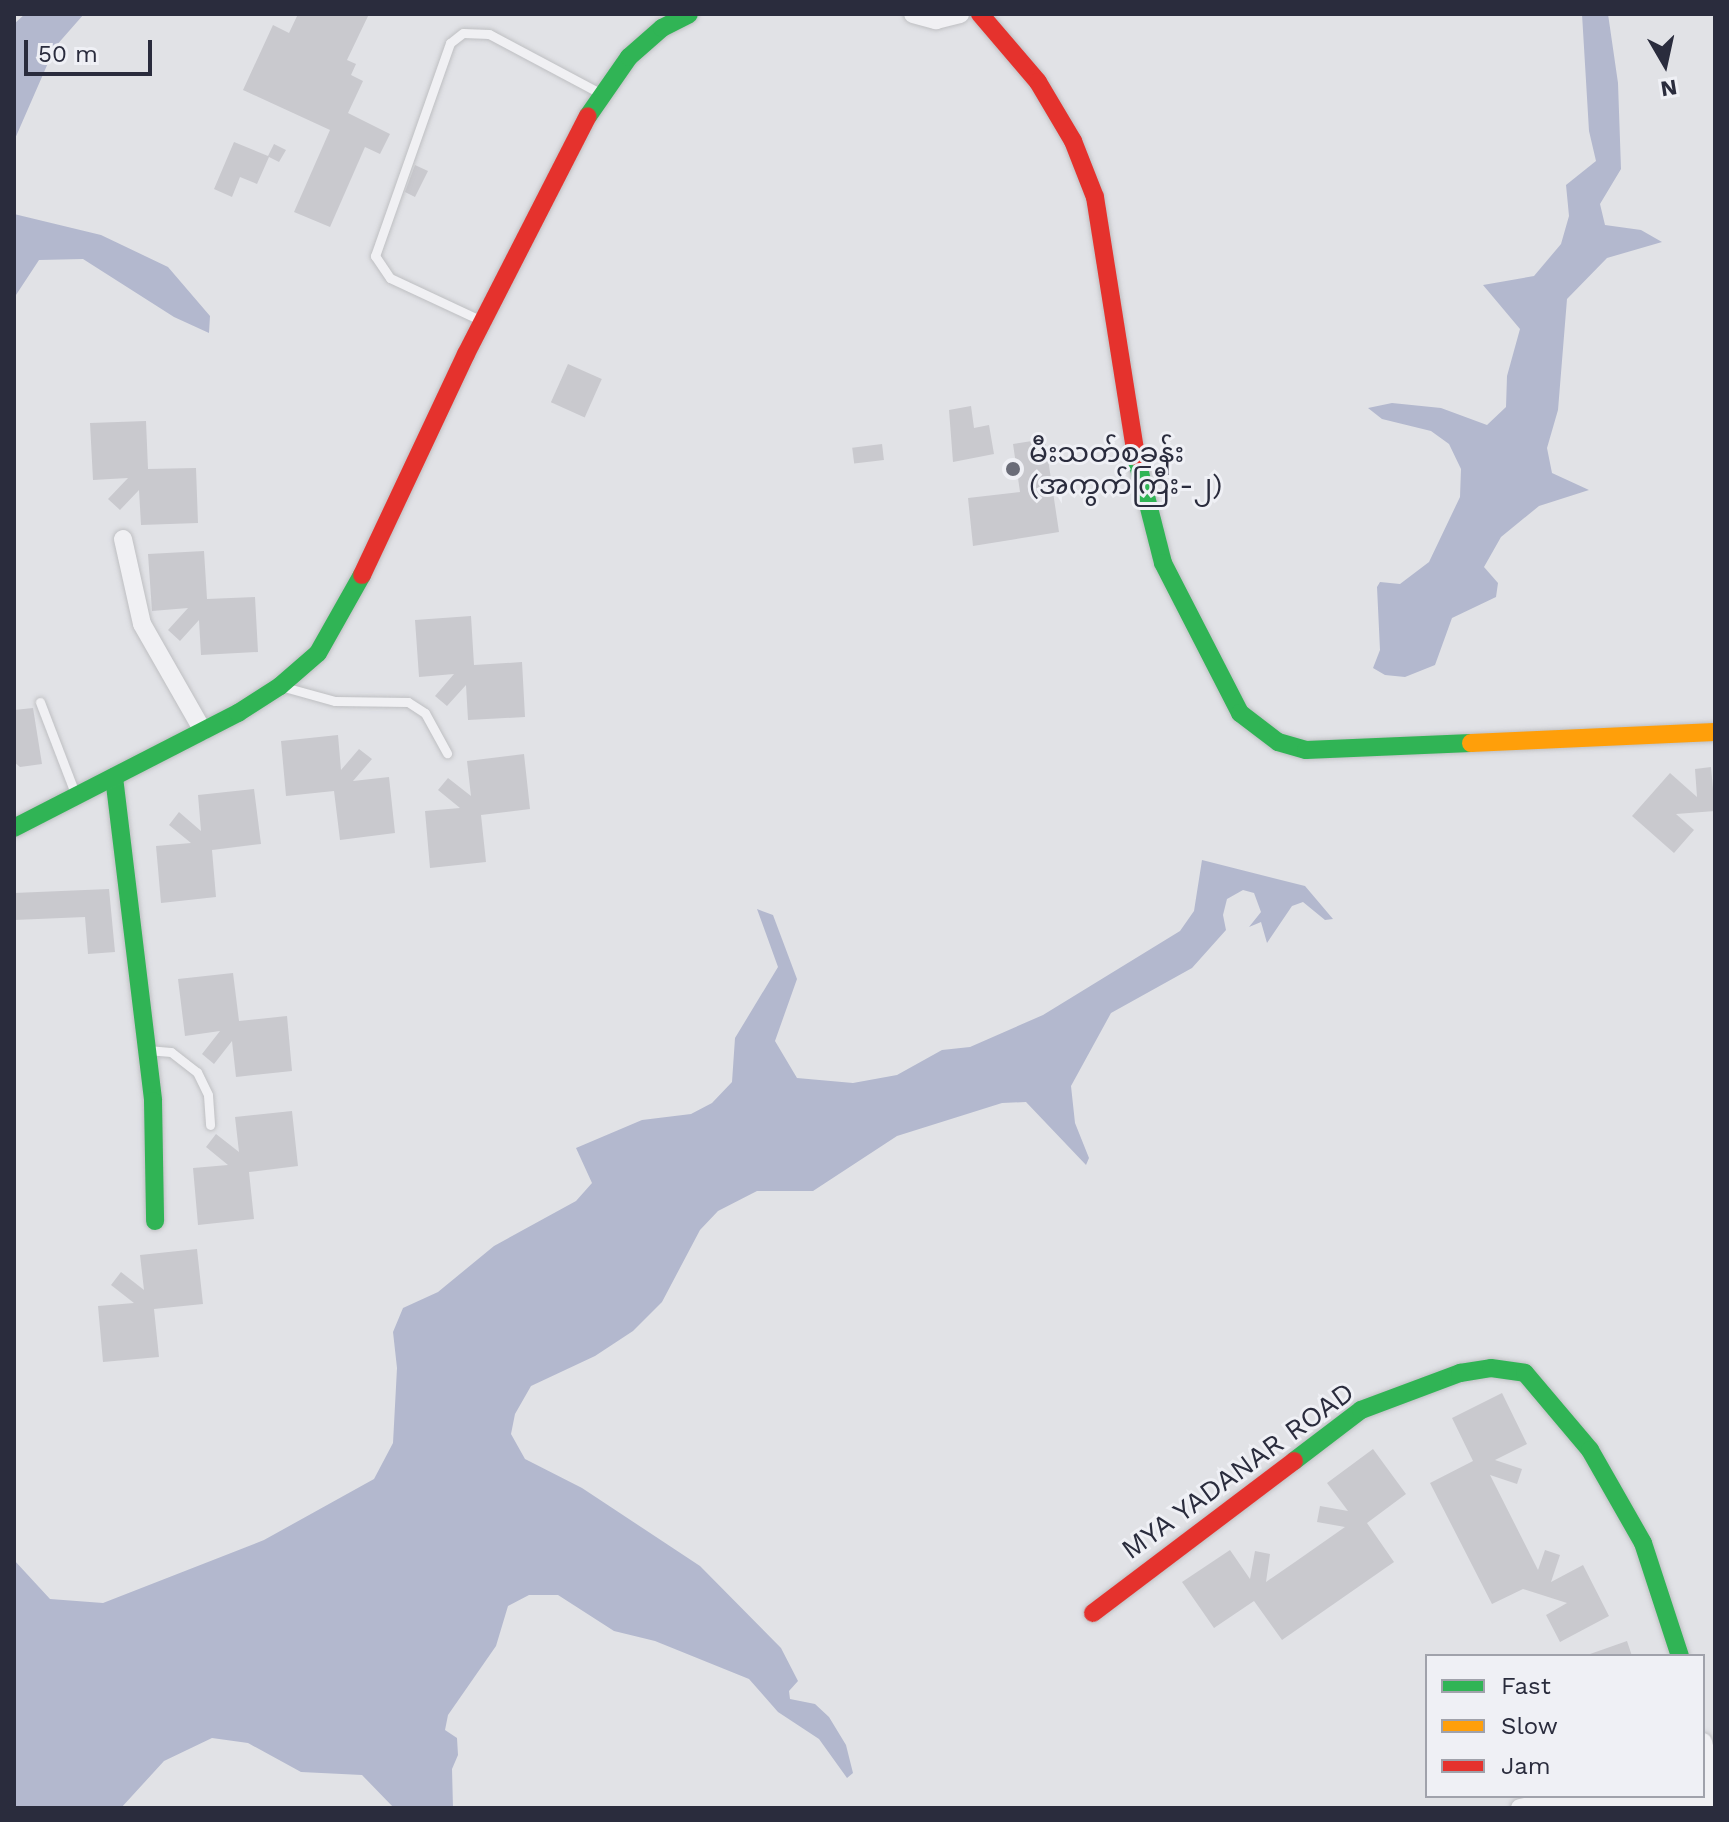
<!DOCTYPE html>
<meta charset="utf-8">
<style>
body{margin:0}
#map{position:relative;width:1729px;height:1822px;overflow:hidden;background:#e1e2e6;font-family:"Work Sans","Noto Sans Myanmar",sans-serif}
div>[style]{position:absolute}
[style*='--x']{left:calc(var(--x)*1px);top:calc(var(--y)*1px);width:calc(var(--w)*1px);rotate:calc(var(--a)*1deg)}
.water>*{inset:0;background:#b3b8ce}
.building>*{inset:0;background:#c9c9ce;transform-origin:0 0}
.roads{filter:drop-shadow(0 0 2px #bebfc2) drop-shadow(0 0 2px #bebfc2)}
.lane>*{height:9px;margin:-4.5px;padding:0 4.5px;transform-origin:4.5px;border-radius:4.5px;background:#f0f0f3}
.street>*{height:18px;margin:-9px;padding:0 9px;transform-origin:9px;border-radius:9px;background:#f0f0f3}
.fast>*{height:18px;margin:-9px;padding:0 9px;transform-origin:9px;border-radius:9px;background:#30b455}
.slow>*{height:18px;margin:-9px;padding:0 9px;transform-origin:9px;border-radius:9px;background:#ff9f0a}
.jam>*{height:18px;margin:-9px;padding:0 9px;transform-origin:9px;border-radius:9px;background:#e5322d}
.dots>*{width:22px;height:22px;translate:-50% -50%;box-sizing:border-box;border:4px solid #eff0f5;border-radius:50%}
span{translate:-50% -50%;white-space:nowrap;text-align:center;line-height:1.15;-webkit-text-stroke:6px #eff0f5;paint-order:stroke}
.poi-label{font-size:28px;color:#2a2c3d}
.left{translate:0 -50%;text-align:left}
.street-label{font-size:28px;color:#2a2c3d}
.frame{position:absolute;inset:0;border:16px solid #2a2c3d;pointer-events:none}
.legend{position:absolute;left:1425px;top:1654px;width:280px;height:144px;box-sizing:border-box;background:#eff0f5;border:2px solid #a0a2ab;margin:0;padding:10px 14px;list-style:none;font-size:24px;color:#2a2c3d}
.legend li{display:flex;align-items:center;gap:16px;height:40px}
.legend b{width:40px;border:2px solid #a0a2ab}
.north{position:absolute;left:1625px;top:24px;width:80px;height:80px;-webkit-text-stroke:6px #eff0f5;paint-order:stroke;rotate:171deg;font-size:22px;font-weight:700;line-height:32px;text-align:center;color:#2a2c3d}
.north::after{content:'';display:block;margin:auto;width:28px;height:36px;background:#2a2c3d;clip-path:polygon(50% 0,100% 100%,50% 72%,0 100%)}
.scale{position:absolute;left:24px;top:40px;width:128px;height:36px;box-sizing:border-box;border:4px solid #2a2c3d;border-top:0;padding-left:10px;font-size:24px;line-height:28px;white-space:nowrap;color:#2a2c3d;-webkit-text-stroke:6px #eff0f5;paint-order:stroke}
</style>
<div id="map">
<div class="water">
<div style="clip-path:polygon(25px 14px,84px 14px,55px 47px,14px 141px,14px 24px)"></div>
<div style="clip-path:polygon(1582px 14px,1608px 14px,1618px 83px,1621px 169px,1600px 204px,1605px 225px,1641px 230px,1662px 242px,1607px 258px,1567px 299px,1558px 410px,1547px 448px,1552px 473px,1589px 490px,1539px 506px,1501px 537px,1484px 567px,1498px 583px,1496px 597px,1452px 618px,1435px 665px,1405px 677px,1385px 675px,1373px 668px,1380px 650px,1377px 587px,1380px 582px,1400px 584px,1429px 562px,1460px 497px,1461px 469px,1449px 444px,1431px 431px,1382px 419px,1368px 408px,1392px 403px,1441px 408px,1487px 425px,1506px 407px,1507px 376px,1520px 329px,1483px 285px,1534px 276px,1561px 244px,1569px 216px,1566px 185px,1596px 161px,1589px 131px)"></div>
<div style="clip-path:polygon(14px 214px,101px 235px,168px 267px,210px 316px,209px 333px,174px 317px,83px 259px,39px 260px,14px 298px)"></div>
<div style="clip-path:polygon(1202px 860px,1305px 886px,1333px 919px,1325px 920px,1303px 902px,1292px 906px,1267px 943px,1261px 922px,1249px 927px,1261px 912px,1254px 893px,1243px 890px,1227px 899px,1223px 915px,1226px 930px,1192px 968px,1111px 1013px,1071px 1086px,1075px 1123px,1089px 1158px,1086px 1165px,1026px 1102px,1002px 1103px,897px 1136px,813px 1191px,757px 1191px,718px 1211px,700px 1230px,662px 1302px,633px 1331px,595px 1356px,531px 1386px,515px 1414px,511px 1434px,525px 1459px,582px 1488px,700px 1566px,781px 1648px,798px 1681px,789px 1691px,790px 1699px,815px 1704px,829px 1717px,846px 1745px,853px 1773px,847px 1778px,819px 1739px,778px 1712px,749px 1679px,655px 1641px,614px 1631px,558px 1595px,529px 1595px,508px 1606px,496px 1646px,448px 1715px,445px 1730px,457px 1738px,458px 1755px,452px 1769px,453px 1808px,394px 1808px,362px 1775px,301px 1772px,248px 1743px,212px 1738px,164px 1761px,121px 1808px,14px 1808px,14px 1560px,50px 1599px,103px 1603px,264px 1540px,374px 1479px,393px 1443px,397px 1368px,393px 1332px,403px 1308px,438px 1292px,494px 1246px,576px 1201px,592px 1183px,576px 1148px,642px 1120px,691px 1114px,712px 1103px,732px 1082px,735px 1038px,778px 967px,757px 909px,773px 915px,797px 979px,775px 1041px,797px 1078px,853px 1083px,897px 1075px,942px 1050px,970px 1047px,1043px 1015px,1180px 931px,1194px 911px)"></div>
</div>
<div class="building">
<div style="clip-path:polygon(298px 14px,369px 14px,347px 60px,356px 64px,351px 75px,363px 81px,348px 113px,390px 134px,380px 154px,365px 147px,330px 227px,294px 212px,330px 130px,243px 90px,273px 25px,289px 33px)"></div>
<div style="clip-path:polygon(234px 142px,268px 156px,274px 144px,286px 150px,279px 162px,269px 157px,257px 184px,240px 177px,232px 197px,214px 189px)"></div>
<div style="clip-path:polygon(415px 165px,428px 171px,415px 197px,405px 192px)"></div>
<div style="left:568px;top:364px;width:37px;height:42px;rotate:24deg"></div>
<div style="clip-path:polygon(971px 406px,974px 428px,989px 425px,994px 454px,953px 462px,949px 410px)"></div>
<div style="clip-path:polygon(146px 421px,148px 469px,196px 468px,198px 523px,141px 525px,139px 490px,120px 510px,108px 499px,128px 478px,93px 480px,90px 423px)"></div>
<div style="clip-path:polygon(1045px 439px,1059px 532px,973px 546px,968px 498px,1020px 492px,1013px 444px)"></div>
<div style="left:882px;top:444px;width:16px;height:30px;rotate:83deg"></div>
<div style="clip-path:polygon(204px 551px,207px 599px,255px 597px,258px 652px,201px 655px,199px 620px,180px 641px,168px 630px,188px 608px,152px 611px,148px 554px)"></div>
<div style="clip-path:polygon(471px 616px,474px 665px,522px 662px,525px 717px,468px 720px,466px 685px,447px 706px,435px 696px,454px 674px,419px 677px,415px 620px)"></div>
<div style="clip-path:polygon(33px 708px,42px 764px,20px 767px,14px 762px,14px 710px)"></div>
<div style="clip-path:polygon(338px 735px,341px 770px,359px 749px,372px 759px,353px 781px,389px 777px,395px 833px,340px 840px,334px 791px,286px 796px,281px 741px)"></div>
<div style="clip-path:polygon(524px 754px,530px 809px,481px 815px,486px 862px,430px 868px,425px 811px,460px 808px,438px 790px,448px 778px,471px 796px,467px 761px)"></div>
<div style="clip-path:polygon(1711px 767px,1715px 811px,1676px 814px,1694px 830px,1674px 853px,1632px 816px,1670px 773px,1697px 797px,1695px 769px)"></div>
<div style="clip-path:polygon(254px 789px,261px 844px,212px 850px,216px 897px,161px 903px,156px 846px,191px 843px,169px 825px,179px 812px,201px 831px,198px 795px)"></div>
<div style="clip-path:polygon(109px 889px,115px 952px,88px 954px,85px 917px,14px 920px,14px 893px)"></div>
<div style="clip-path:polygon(233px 973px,239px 1021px,287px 1016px,292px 1071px,236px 1077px,232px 1041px,214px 1064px,202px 1054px,220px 1031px,185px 1036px,178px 979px)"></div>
<div style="clip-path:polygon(292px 1111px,298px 1166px,249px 1172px,254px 1219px,198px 1225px,193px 1168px,228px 1165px,206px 1147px,216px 1134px,239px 1152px,235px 1117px)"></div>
<div style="clip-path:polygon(197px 1249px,203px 1304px,154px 1309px,159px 1357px,103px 1362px,98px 1306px,134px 1303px,111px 1285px,121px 1272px,144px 1290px,140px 1255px)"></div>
<div style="clip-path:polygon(1502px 1393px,1527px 1444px,1495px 1460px,1522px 1469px,1517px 1484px,1490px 1475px,1538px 1570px,1545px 1550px,1560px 1555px,1551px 1582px,1583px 1565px,1609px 1616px,1560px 1642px,1546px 1615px,1567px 1603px,1523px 1589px,1492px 1604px,1430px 1483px,1473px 1461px,1452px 1418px)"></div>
<div style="clip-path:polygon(1373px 1449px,1406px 1494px,1367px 1523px,1394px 1562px,1282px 1640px,1254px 1601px,1214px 1628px,1182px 1582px,1230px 1550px,1250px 1579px,1255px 1551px,1270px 1554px,1266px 1582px,1295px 1562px,1345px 1527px,1317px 1522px,1320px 1506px,1348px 1511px,1327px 1483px)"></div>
<div style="clip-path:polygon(1627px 1641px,1632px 1656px,1590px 1656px,1590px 1654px)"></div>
</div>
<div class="roads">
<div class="lane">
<div style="--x:480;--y:320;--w:99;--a:-155"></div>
<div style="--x:390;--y:278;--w:27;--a:-124"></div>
<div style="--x:375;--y:256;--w:226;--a:-70.6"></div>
<div style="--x:450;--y:43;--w:16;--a:-38"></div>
<div style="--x:463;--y:33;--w:26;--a:2"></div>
<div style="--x:489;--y:34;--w:126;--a:28"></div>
<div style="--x:284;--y:687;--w:53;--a:15.4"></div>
<div style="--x:335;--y:701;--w:73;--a:0.8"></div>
<div style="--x:408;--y:702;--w:20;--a:33"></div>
<div style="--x:425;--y:713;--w:46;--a:61.2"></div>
<div style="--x:40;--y:702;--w:101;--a:69"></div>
<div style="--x:147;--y:1050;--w:24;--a:5"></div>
<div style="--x:171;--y:1052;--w:33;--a:38"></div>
<div style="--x:197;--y:1072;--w:25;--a:64"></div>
<div style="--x:208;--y:1095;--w:30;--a:86"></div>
</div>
<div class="street">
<div style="--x:913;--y:14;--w:24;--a:15"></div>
<div style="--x:936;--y:20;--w:25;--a:-14"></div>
<div style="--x:123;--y:539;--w:87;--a:77.4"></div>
<div style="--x:142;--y:624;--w:123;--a:60.3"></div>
<div style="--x:1703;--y:1742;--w:52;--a:76.8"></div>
<div style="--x:1520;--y:1808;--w:43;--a:-12.1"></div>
<div style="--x:1562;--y:1799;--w:153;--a:0"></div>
</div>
<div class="fast">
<div style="--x:588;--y:116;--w:72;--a:-55.2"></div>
<div style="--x:629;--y:57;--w:44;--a:-41.3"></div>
<div style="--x:662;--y:28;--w:30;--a:-27"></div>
<div style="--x:1136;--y:457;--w:109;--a:75.7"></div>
<div style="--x:1163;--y:563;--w:169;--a:62.8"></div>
<div style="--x:1240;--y:713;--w:48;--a:37.3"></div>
<div style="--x:1278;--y:742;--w:29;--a:16"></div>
<div style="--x:1306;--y:750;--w:165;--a:-2.4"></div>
<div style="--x:114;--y:777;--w:326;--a:83.1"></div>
<div style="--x:153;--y:1101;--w:120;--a:89"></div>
<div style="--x:14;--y:828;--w:252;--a:-27.2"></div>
<div style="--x:238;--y:713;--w:50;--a:-32.7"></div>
<div style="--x:280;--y:686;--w:50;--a:-41"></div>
<div style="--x:318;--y:653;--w:90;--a:-60.6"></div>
<div style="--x:1294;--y:1461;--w:84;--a:-37.3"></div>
<div style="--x:1361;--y:1410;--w:106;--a:-20.5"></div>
<div style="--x:1460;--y:1373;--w:31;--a:-9"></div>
<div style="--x:1491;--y:1368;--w:34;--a:8"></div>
<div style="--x:1525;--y:1373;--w:101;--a:49.8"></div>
<div style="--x:1590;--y:1450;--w:107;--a:60.3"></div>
<div style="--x:1643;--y:1543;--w:119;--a:71.9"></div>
</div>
<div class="slow">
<div style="--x:1471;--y:743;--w:244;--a:-2.6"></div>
</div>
<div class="jam">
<div style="--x:980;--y:14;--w:89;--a:49.5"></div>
<div style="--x:1038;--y:82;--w:69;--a:59.3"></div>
<div style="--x:1073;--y:141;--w:60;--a:68.6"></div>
<div style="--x:1095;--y:197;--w:263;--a:81"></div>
<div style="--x:362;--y:575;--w:244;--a:-64.8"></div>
<div style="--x:466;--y:354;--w:267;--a:-62.9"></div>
<div style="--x:1093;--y:1613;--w:252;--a:-37.1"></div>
</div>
</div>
<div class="dots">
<div style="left:1013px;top:469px;background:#6a6c78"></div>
</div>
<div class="poi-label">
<span class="left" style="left:1029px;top:469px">မီးသတ်စခန်း<br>(အကွက်ကြီး-၂)</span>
</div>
<div class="street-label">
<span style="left:1238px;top:1471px;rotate:-36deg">MYA YADANAR ROAD</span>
</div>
<div class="frame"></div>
<ul class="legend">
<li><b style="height:10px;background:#30b455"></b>Fast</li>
<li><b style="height:10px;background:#ff9f0a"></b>Slow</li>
<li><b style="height:10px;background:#e5322d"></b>Jam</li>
</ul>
<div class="north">N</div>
<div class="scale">50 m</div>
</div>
